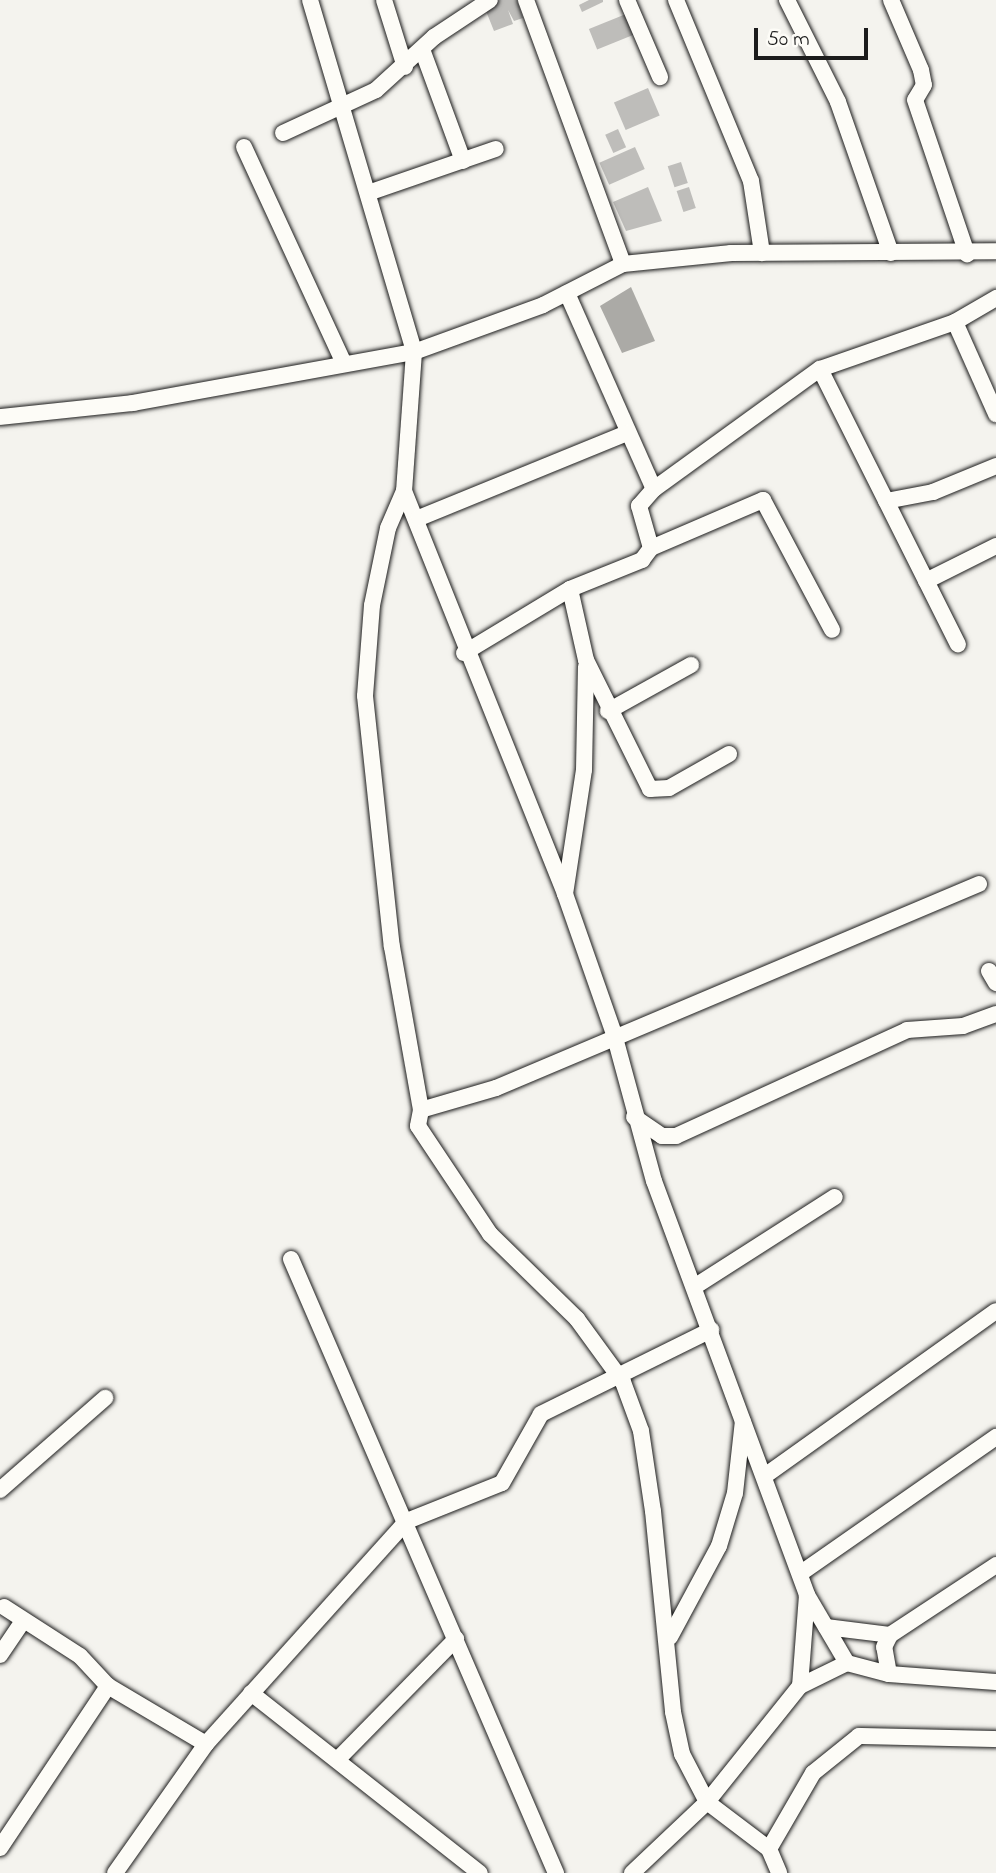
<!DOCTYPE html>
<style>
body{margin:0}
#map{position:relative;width:996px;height:1873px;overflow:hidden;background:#f4f3ee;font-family:"Indie Flower",sans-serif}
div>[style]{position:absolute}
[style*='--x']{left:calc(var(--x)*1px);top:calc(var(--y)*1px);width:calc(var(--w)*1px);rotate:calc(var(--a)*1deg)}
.water>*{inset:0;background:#abaaa6}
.building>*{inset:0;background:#bebdba;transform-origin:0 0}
.roads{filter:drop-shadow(0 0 2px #1c1c1c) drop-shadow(0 0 2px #1c1c1c)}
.street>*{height:16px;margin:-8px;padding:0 8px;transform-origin:8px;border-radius:8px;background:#fdfcf7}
span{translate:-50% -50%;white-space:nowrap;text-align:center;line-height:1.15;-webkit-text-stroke:7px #fdfcf7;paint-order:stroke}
.scale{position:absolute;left:754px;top:28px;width:114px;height:32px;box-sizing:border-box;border:4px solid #1c1c1c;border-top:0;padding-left:9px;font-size:21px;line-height:24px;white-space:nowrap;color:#1c1c1c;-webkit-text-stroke:5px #fdfcf7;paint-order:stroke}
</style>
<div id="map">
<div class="water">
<div style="clip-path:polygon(631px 287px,655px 341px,622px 353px,600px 306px)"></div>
</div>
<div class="building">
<div style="clip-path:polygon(500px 0,517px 0,523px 18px,514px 21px,508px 10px,513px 24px,494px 31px,484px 6px)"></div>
<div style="clip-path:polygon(589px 0,603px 0,603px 2px,582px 12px,579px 5px)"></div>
<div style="left:626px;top:14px;width:22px;height:40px;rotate:68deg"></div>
<div style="left:648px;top:88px;width:30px;height:37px;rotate:67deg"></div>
<div style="left:618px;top:129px;width:20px;height:14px;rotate:66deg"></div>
<div style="left:635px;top:147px;width:24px;height:39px;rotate:66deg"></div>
<div style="left:681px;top:162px;width:22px;height:14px;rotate:72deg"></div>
<div style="clip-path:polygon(648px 187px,662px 221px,626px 231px,613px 202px)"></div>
<div style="left:689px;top:187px;width:22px;height:13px;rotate:72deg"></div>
</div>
<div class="roads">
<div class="street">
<div style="--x:310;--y:0;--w:367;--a:73.5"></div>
<div style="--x:414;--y:352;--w:139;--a:94.1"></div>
<div style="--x:404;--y:491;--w:434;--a:68.2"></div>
<div style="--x:565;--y:894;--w:148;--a:70.7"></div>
<div style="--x:614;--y:1034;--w:152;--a:74.8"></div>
<div style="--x:654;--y:1181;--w:441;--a:69.7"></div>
<div style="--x:807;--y:1595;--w:79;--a:59.5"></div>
<div style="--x:384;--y:0;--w:70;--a:72.6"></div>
<div style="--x:526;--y:0;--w:281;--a:69.8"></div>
<div style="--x:627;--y:0;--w:84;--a:66.8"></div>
<div style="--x:676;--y:0;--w:196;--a:67.5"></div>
<div style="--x:751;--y:181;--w:73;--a:81.3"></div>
<div style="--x:787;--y:0;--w:114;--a:63.4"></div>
<div style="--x:838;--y:102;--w:160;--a:70.7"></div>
<div style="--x:891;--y:0;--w:76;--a:66.8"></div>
<div style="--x:921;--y:70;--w:15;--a:79"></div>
<div style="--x:924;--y:85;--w:17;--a:121"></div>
<div style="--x:915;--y:100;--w:163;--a:71.3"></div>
<div style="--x:423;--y:52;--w:116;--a:69.8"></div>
<div style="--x:283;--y:133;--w:102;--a:-24.8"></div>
<div style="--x:376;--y:90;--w:79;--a:-42.4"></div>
<div style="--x:434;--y:37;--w:67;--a:-33.5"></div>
<div style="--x:244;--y:147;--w:236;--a:65.2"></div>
<div style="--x:368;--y:193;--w:135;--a:-19"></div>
<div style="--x:567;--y:293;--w:214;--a:66.1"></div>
<div style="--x:955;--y:322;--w:101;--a:66"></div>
<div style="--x:820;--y:369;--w:308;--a:63.4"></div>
<div style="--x:0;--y:417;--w:134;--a:-6"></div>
<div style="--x:133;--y:403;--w:286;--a:-10.3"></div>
<div style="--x:414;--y:352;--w:137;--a:-20"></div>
<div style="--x:543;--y:305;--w:90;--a:-27.1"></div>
<div style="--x:623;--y:264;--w:109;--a:-5.8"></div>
<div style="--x:731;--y:253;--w:265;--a:-0.4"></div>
<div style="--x:404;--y:491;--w:40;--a:113.4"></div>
<div style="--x:388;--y:528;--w:79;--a:101.7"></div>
<div style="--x:372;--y:605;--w:91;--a:94.4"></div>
<div style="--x:365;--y:696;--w:252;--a:83.9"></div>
<div style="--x:392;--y:947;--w:166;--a:79.9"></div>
<div style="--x:886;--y:501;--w:48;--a:-10.8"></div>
<div style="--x:933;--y:492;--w:68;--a:-22.4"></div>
<div style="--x:419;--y:518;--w:225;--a:-22.2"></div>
<div style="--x:651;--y:548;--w:122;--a:-23.2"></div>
<div style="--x:763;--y:500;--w:147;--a:62"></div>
<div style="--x:926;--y:581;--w:78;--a:-26.6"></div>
<div style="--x:570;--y:589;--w:73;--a:77.3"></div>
<div style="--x:586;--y:660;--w:144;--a:63.6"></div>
<div style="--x:650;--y:789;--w:19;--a:-3"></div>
<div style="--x:669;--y:788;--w:69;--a:-29.5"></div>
<div style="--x:464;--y:653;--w:124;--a:-31.1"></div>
<div style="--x:570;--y:589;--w:78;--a:-21.9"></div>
<div style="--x:642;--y:560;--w:15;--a:-53"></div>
<div style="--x:651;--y:548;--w:44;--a:-105.9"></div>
<div style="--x:639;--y:506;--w:23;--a:-49"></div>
<div style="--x:654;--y:489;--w:205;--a:-35.9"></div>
<div style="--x:820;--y:369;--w:143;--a:-19.2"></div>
<div style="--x:955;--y:322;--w:48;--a:-30.3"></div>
<div style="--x:608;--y:711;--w:95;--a:-29"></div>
<div style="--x:979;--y:884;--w:524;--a:157.1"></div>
<div style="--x:496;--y:1088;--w:78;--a:163.7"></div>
<div style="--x:421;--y:1110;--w:16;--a:101"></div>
<div style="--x:418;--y:1126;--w:130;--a:56.3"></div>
<div style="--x:490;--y:1234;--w:122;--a:44.3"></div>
<div style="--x:577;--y:1319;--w:78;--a:53.9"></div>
<div style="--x:623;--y:1382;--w:52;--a:69.8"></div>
<div style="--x:641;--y:1431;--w:81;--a:81.5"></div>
<div style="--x:653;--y:1511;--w:202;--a:84.3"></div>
<div style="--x:673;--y:1712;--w:43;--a:77.9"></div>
<div style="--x:682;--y:1754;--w:54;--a:62.5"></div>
<div style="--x:707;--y:1802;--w:149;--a:-51.3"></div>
<div style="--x:800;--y:1686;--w:52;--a:-26.1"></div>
<div style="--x:847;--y:1663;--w:43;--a:14.7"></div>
<div style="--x:889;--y:1674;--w:107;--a:4.3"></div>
<div style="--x:565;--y:894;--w:125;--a:-81.3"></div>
<div style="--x:584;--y:770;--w:103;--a:-88.9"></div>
<div style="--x:989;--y:971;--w:14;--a:60"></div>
<div style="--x:634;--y:1117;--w:34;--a:34"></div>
<div style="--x:662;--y:1136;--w:14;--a:0"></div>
<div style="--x:676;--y:1136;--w:254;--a:-24.6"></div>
<div style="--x:907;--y:1030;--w:56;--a:-4.1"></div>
<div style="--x:963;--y:1026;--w:35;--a:-20"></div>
<div style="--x:291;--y:1259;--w:669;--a:66.66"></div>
<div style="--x:694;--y:1287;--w:167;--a:-32.6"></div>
<div style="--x:766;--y:1475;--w:282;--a:-35.5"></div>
<div style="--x:0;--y:1490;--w:140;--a:-41.2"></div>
<div style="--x:801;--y:1573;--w:238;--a:-34.9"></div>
<div style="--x:4;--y:1607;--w:90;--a:32.8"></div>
<div style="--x:80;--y:1656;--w:41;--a:47"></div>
<div style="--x:108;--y:1686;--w:114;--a:30.6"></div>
<div style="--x:826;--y:1627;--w:64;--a:7.1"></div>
<div style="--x:670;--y:1637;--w:103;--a:-61.7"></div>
<div style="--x:719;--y:1546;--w:55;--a:-73.2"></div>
<div style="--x:735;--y:1493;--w:72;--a:-83.7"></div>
<div style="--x:0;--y:1655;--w:41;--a:-55.9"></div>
<div style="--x:889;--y:1674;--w:27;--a:-100"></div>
<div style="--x:884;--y:1647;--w:13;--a:-63"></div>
<div style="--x:890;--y:1635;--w:127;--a:-33.4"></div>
<div style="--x:800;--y:1686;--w:91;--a:-85.6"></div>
<div style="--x:251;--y:1693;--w:291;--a:38.2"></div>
<div style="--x:337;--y:1760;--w:170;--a:-45.5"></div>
<div style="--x:0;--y:1848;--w:195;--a:-56.3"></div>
<div style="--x:769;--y:1849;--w:88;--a:-59.9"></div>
<div style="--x:813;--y:1773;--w:59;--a:-38.8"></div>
<div style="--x:859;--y:1736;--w:137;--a:1.3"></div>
<div style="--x:115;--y:1873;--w:158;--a:-54.8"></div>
<div style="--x:206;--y:1744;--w:300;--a:-48"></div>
<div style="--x:407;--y:1521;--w:102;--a:-21.8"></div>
<div style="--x:502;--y:1483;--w:79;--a:-60.5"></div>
<div style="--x:541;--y:1414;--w:190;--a:-26.3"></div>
<div style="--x:632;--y:1873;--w:103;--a:-43.4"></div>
<div style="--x:707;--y:1802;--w:78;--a:37.2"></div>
<div style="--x:769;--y:1849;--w:26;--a:67"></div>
</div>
</div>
<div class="scale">50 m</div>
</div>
